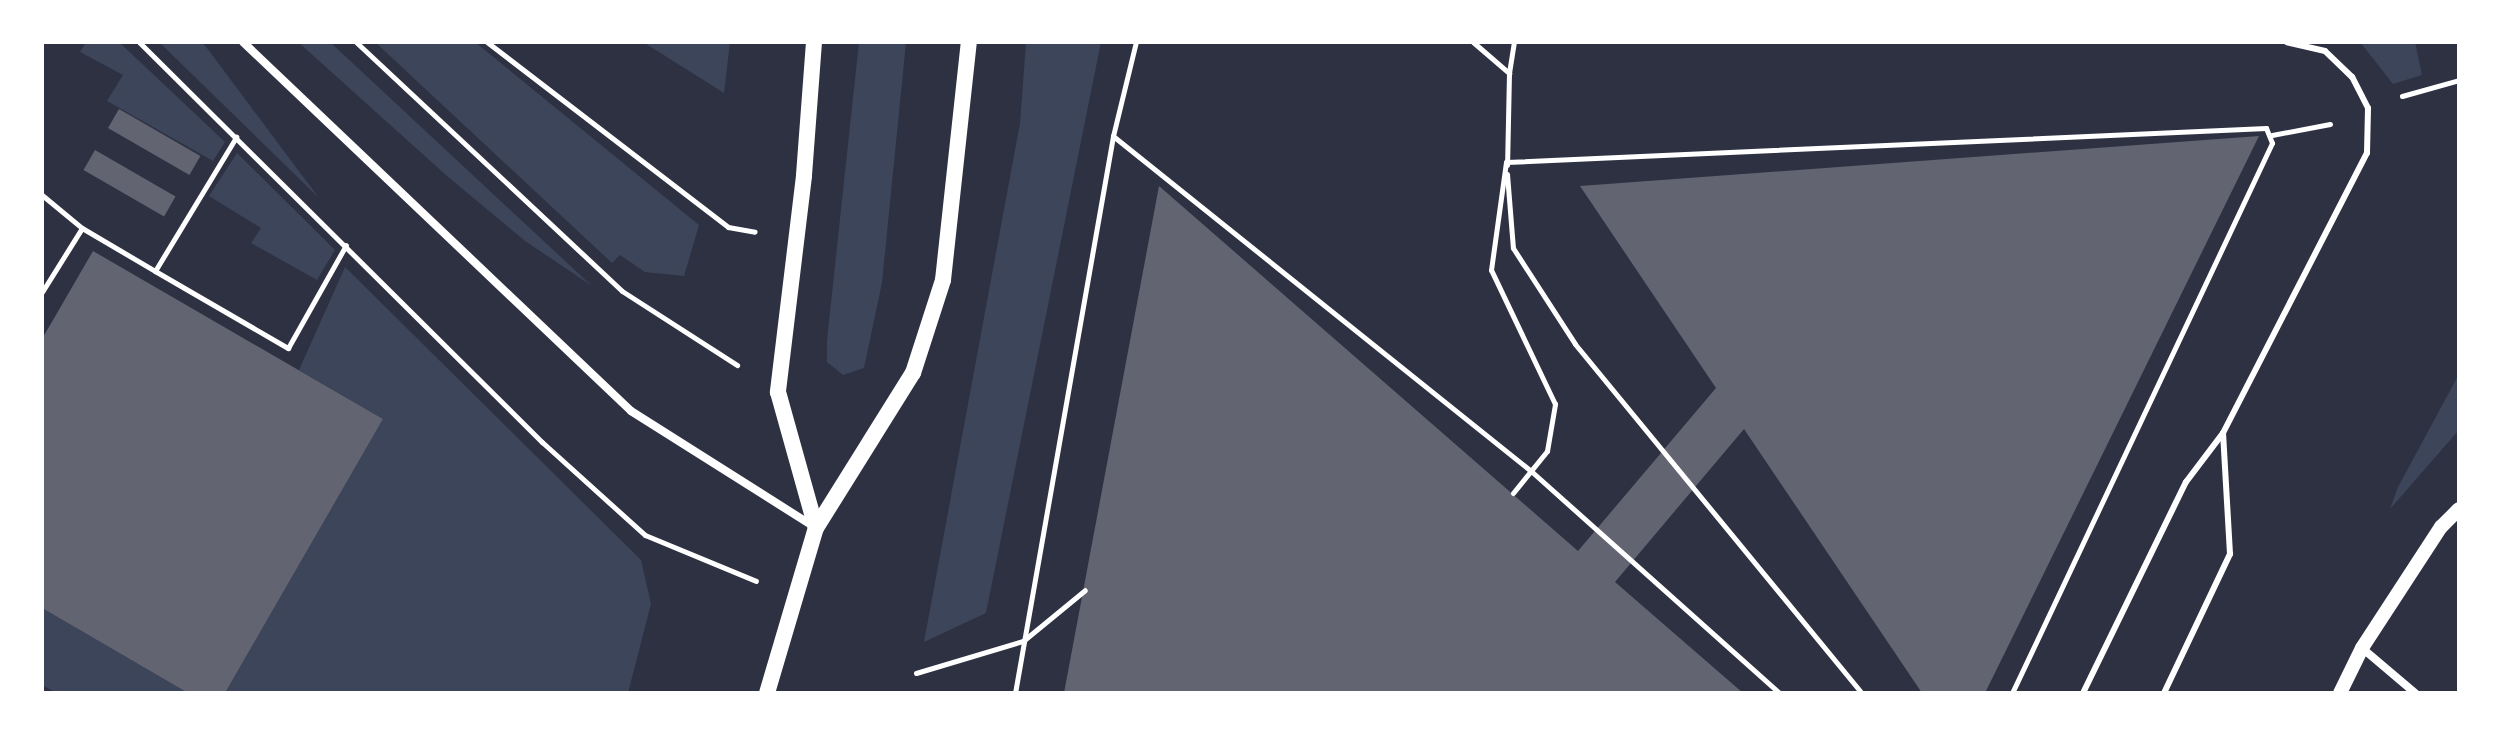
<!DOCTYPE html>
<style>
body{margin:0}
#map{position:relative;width:2501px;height:735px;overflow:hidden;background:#2d3142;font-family:"Source Sans 3",sans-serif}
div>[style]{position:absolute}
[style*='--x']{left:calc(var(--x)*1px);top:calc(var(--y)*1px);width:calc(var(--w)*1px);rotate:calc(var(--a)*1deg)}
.green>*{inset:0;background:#3c4559}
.building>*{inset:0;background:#626471;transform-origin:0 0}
.path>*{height:5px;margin:-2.5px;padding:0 2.5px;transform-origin:2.5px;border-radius:2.5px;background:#fff}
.service>*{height:6px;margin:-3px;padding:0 3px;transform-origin:3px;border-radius:3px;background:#fff}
.minor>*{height:8px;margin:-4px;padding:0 4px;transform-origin:4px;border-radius:4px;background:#fff}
.tertiary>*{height:14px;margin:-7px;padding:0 7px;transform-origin:7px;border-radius:7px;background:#fff}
.secondary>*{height:16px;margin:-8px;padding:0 8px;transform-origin:8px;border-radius:8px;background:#fff}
span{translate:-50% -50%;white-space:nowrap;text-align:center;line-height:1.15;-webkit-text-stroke:6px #fff;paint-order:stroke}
.frame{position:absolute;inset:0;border:44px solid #fff;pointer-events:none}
</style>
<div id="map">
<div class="green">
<div style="clip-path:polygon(86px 42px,119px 42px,225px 142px,213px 161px,107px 101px,123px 75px,80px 52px)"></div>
<div style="clip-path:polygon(159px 42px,201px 42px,207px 48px,319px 198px)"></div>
<div style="clip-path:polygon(298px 42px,330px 42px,592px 286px,525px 241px,447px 176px)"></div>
<div style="clip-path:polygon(375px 42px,475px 42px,699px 225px,684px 276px,645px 272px,620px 255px,612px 263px)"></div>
<div style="clip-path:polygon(643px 42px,730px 42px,724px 93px)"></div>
<div style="clip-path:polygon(859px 42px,906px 42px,882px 283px,864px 368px,843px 375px,827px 362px,827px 340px)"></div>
<div style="clip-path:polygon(1026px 42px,1101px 42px,986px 613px,924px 642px,1020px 123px)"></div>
<div style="clip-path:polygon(2360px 42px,2415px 42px,2422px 75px,2393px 84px)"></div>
<div style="clip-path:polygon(237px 153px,335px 250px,317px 280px,251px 243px,261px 228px,209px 196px)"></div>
<div style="clip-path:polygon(345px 267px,641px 560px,651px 604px,628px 693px,225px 693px,383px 419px,299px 370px)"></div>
<div style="clip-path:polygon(2459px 374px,2459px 430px,2390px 509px,2398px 487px)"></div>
<div style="clip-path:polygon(42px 608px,188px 693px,57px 693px,42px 685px)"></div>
</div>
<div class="building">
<div style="left:119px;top:109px;width:94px;height:22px;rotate:30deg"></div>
<div style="clip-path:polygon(2259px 136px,1985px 693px,1922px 693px,1744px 429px,1615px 582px,1743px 693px,1064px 693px,1159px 186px,1578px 551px,1716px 388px,1580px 186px)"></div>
<div style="left:95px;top:150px;width:93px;height:23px;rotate:30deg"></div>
<div style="clip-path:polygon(93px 251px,383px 419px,225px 693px,188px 693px,42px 608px,42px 339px)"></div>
</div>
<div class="path">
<div style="--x:139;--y:42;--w:568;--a:44.79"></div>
<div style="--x:542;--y:442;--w:139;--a:42.1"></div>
<div style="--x:645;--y:535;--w:120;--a:22.5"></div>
<div style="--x:356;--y:42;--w:364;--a:43.1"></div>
<div style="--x:622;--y:291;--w:137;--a:32.8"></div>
<div style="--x:487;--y:42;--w:304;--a:37.5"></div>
<div style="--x:728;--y:227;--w:27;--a:10"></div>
<div style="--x:1473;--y:42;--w:48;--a:40.7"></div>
<div style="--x:1509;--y:73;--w:92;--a:91.2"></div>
<div style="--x:1509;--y:73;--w:31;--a:-81"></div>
<div style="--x:2402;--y:96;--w:59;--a:-15.7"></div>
<div style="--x:2272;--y:135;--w:59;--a:-10.7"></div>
<div style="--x:1113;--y:136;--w:536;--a:38.71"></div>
<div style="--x:1531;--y:471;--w:333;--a:41.8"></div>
<div style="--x:1507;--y:174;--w:74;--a:85.4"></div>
<div style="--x:1513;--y:248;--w:114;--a:57.1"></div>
<div style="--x:1575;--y:344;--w:452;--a:50.6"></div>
<div style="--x:42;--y:195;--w:52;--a:39.5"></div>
<div style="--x:155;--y:271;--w:154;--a:30.1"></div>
<div style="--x:288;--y:348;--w:118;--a:-60.6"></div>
<div style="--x:42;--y:292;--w:75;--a:-58"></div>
<div style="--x:82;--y:228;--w:85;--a:30.5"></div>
<div style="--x:155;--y:271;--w:157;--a:-58.8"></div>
<div style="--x:1513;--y:493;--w:54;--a:-51"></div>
<div style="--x:1547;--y:451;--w:48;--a:-80.3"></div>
<div style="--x:1555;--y:404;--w:148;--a:-115.5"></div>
<div style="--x:1491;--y:270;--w:109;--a:-82.1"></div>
<div style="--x:1506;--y:162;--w:761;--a:-2.56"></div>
<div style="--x:2266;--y:128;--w:16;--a:68"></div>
<div style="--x:2272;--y:143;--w:608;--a:115.3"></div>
<div style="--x:916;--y:673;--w:112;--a:-16.7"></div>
<div style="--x:1023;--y:641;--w:80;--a:-39.4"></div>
<div style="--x:1015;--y:693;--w:566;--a:-80.02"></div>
<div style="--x:1113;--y:136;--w:97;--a:-76.3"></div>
</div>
<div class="service">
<div style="--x:2083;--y:693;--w:235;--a:-64"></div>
<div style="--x:2186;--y:482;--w:61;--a:-52.9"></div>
<div style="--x:2223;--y:433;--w:315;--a:-62.8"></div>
<div style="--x:2367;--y:153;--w:45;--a:-88.7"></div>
<div style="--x:2368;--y:108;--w:35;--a:-117"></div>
<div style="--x:2352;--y:77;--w:37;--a:-136"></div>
<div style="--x:2325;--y:51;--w:39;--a:-167"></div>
<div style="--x:2164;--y:693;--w:154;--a:-64.6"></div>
<div style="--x:2230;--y:554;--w:121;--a:-93.3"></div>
</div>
<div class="minor">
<div style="--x:243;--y:42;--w:535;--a:43.56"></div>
<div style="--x:631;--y:411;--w:215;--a:32.3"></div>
<div style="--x:2362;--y:648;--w:70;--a:40.3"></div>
</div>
<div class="tertiary">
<div style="--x:2340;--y:693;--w:50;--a:-63.9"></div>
<div style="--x:2362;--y:648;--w:145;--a:-56.9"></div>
<div style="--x:2441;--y:527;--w:25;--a:-45"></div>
</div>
<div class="secondary">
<div style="--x:814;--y:42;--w:134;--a:94.3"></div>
<div style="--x:804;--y:176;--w:218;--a:96.9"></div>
<div style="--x:778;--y:392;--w:141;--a:74.4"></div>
<div style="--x:767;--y:693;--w:172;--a:-73.5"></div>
<div style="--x:816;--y:528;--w:183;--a:-58"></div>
<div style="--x:913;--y:373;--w:98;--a:-72.1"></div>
<div style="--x:943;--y:280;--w:239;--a:-83.8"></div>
</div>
<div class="frame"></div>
</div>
